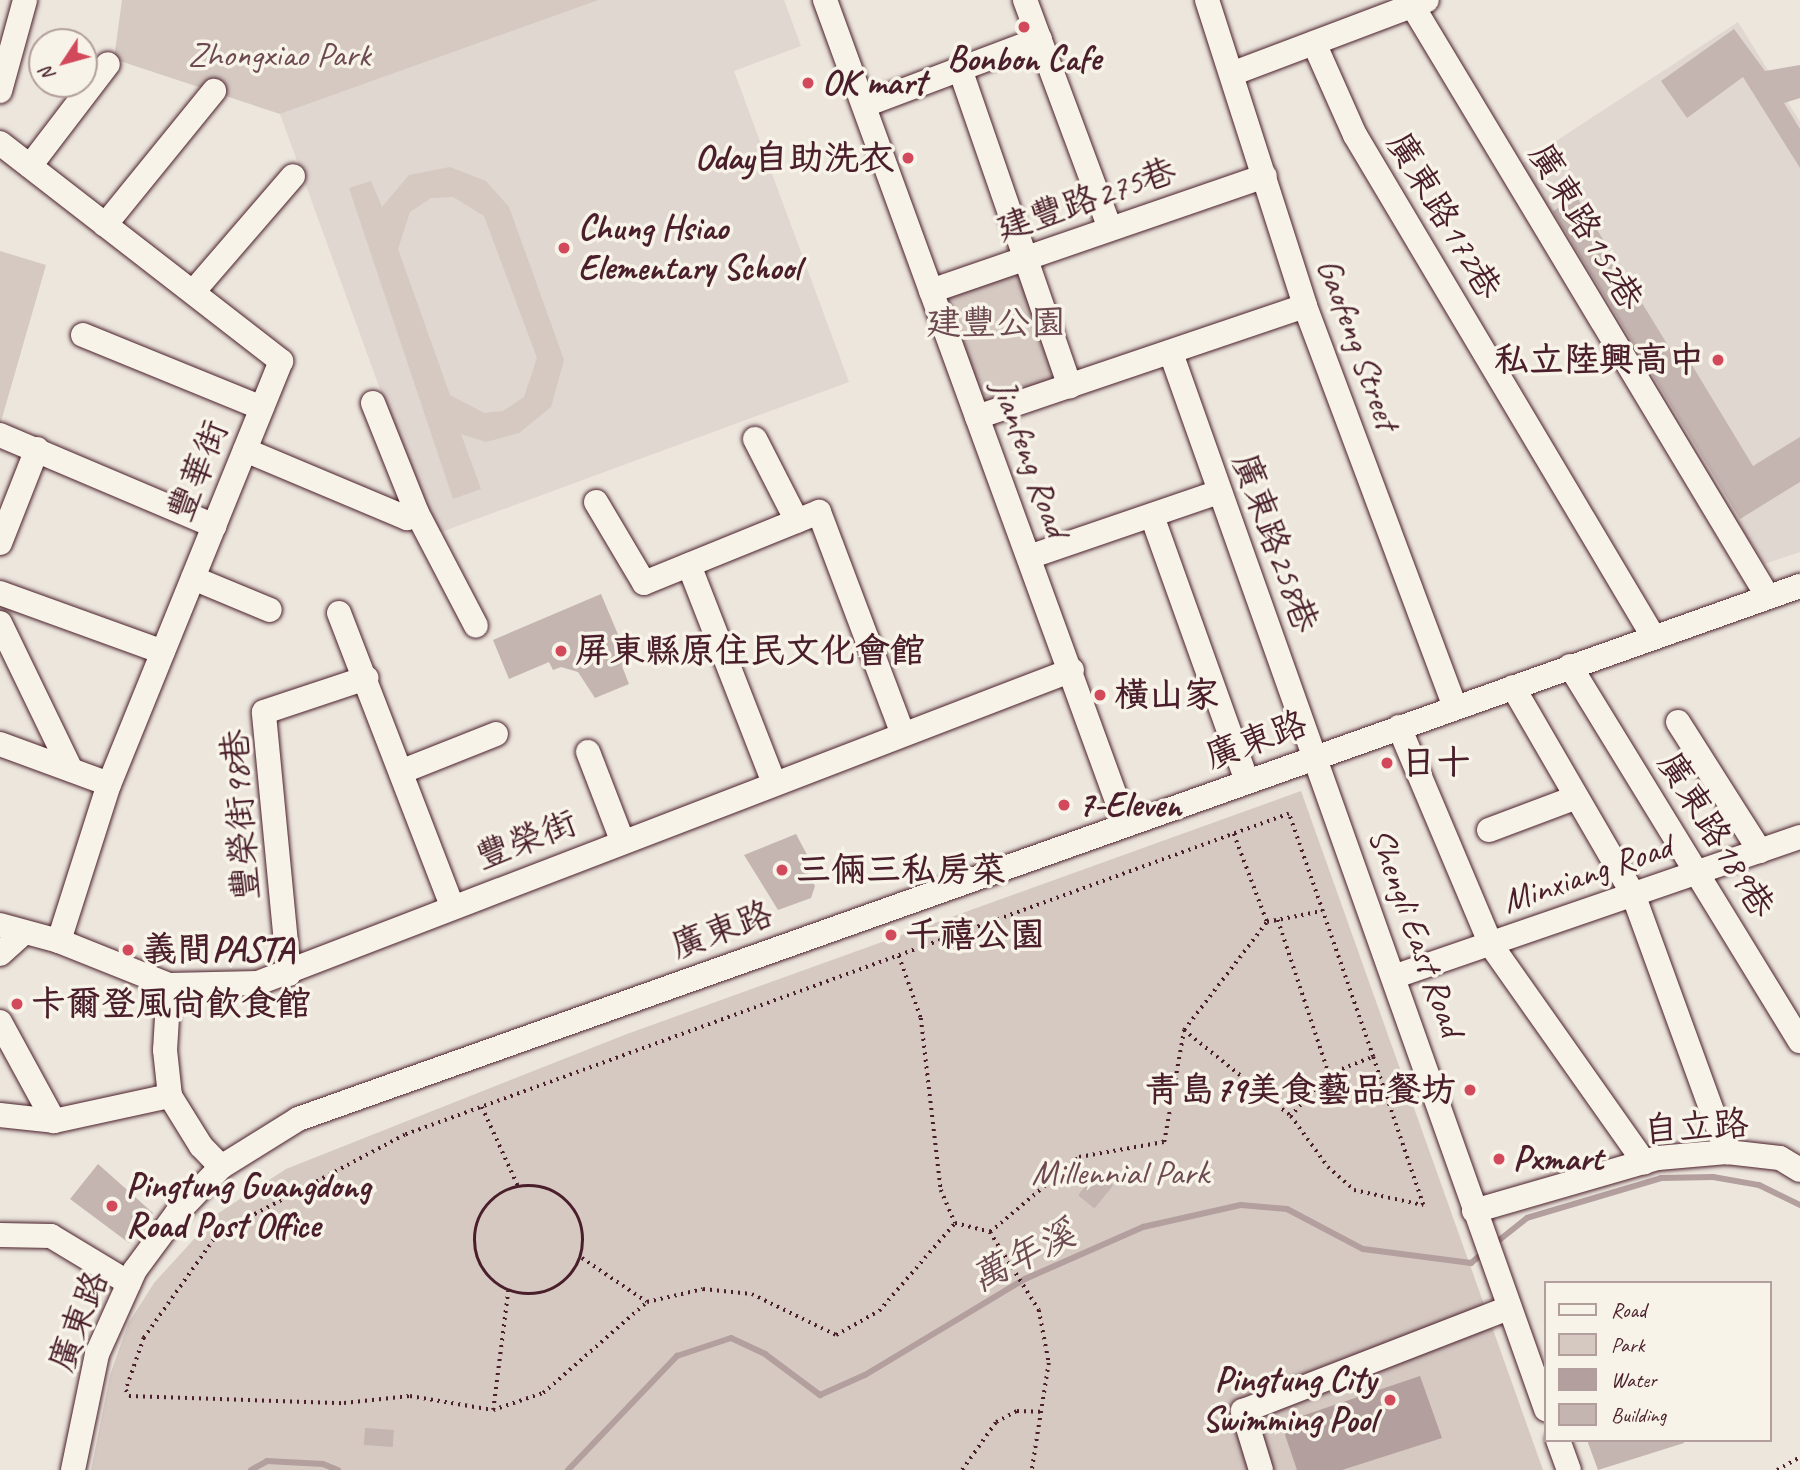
<!DOCTYPE html>
<meta charset="utf-8">
<style>
body{margin:0}
#map{position:relative;width:1800px;height:1470px;overflow:hidden;background:#ece6dd;font-family:Caveat,"LXGW WenKai TC",sans-serif}
div>[style]{position:absolute}
[style*='--x']{left:calc(var(--x)*1px);top:calc(var(--y)*1px);width:calc(var(--w)*1px);rotate:calc(var(--a)*1deg)}
.built>*{inset:0;background:#e0d7d0}
.green>*{inset:0;background:#d5c9c2;transform-origin:0 0}
.water>*{inset:0;background:#b39f9d}
.stream>*{height:6px;margin:-3px;padding:0 3px;transform-origin:3px;border-radius:3px;background:#b39f9d}
.building>*{inset:0;background:#c4b5b0;transform-origin:0 0}
.path>*{height:3.5px;margin-top:-1.75px;transform-origin:0;background:repeating-linear-gradient(90deg,#4a1f2b 0 2px,transparent 0 7px)}
.path>.ring{margin:-1.75px;padding:0;box-sizing:content-box;background:none;border:3.5px solid #4a1f2b;border-radius:50%}
.roads{filter:drop-shadow(0 0 2px #4a1f2b) drop-shadow(0 0 2px #4a1f2b)}
.minor>*{height:24px;margin:-12px;padding:0 12px;transform-origin:12px;border-radius:12px;background:#f7f3e8}
.dots>*{width:19px;height:19px;translate:-50% -50%;box-sizing:border-box;border:4px solid #f7f3e8;border-radius:50%}
span{translate:-50% -50%;white-space:nowrap;text-align:center;line-height:1.15;-webkit-text-stroke:7px #f7f3e8;paint-order:stroke}
.park-label{font-size:35px;color:#6d4a51}
.poi-label{font-size:35px;color:#4a1f2b;font-weight:700}
.left{translate:0 -50%;text-align:left}
.right{translate:-100% -50%;text-align:right}
.street-label{font-size:35px;color:#4a1f2b}
.water-label{font-size:37px;color:#6f4c53;font-style:italic}
.legend{position:absolute;left:1544px;top:1281px;width:228px;height:161px;box-sizing:border-box;background:#f7f3e8;border:2px solid #b29e9c;margin:0;padding:9px 12px;list-style:none;font-size:21px;color:#4a1f2b}
.legend li{display:flex;align-items:center;gap:14px;height:35px}
.legend b{width:35px;border:2px solid #b29e9c}
.north{position:absolute;left:28px;top:28px;width:70px;height:70px;box-sizing:border-box;background:#f7f3e8;border:2px solid #b29e9c;border-radius:50%;rotate:234deg;font-size:19px;font-weight:700;line-height:28px;text-align:center;color:#4a1f2b}
.north::after{content:'';display:block;margin:auto;width:24px;height:32px;background:#d1495b;clip-path:polygon(50% 0,100% 100%,50% 72%,0 100%)}
</style>
<div id="map">
<div class="built">
<div style="clip-path:polygon(599px 0,784px 0,801px 46px,734px 71px,849px 382px,433px 535px,280px 114px)"></div>
<div style="clip-path:polygon(1738px 22px,1800px 122px,1800px 552px,1764px 564px,1515px 168px)"></div>
</div>
<div class="green">
<div style="clip-path:polygon(122px 0,599px 0,280px 114px,114px 59px)"></div>
<div style="clip-path:polygon(evenodd,450px 167px,486px 181px,509px 207px,564px 360px,551px 407px,519px 433px,486px 442px,461px 434px,481px 489px,453px 499px,349px 188px,371px 181px,382px 207px,409px 175px,450px 167px,453px 197px,484px 216px,537px 358px,524px 397px,503px 411px,484px 413px,450px 395px,398px 249px,410px 212px,431px 198px,453px 197px)"></div>
<div style="clip-path:polygon(0 251px,46px 265px,0 425px)"></div>
<div style="left:1019px;top:272px;width:116px;height:76px;rotate:72deg"></div>
<div style="clip-path:polygon(1301px 791px,1543px 1470px,91px 1470px,110px 1375px,128px 1324px,154px 1283px,217px 1214px,286px 1169px,627px 1034px)"></div>
</div>
<div class="water">
<div style="clip-path:polygon(1420px 1376px,1442px 1438px,1342px 1470px,1297px 1470px,1281px 1423px)"></div>
</div>
<div class="stream">
<div style="--x:1493;--y:1245;--w:43;--a:-38.5"></div>
<div style="--x:1527;--y:1218;--w:140;--a:-16.6"></div>
<div style="--x:1661;--y:1178;--w:52;--a:-1.1"></div>
<div style="--x:1713;--y:1177;--w:47;--a:9.9"></div>
<div style="--x:1759;--y:1185;--w:46;--a:26"></div>
<div style="--x:251;--y:1470;--w:18;--a:-29"></div>
<div style="--x:267;--y:1461;--w:56;--a:3.1"></div>
<div style="--x:323;--y:1464;--w:16;--a:22"></div>
<div style="--x:568;--y:1470;--w:158;--a:-46.3"></div>
<div style="--x:677;--y:1356;--w:57;--a:-18.4"></div>
<div style="--x:731;--y:1338;--w:38;--a:25"></div>
<div style="--x:765;--y:1354;--w:69;--a:36.7"></div>
<div style="--x:820;--y:1395;--w:49;--a:-24"></div>
<div style="--x:865;--y:1375;--w:187;--a:-31"></div>
<div style="--x:1025;--y:1279;--w:129;--a:-23.8"></div>
<div style="--x:1143;--y:1227;--w:100;--a:-12.7"></div>
<div style="--x:1241;--y:1205;--w:46;--a:5"></div>
<div style="--x:1287;--y:1209;--w:86;--a:27.8"></div>
<div style="--x:1363;--y:1249;--w:109;--a:7.4"></div>
<div style="--x:1471;--y:1263;--w:17;--a:-40"></div>
</div>
<div class="building">
<div style="clip-path:polygon(1734px 29px,1765px 71px,1800px 65px,1800px 98px,1784px 103px,1800px 129px,1800px 168px,1743px 77px,1687px 118px,1661px 81px)"></div>
<div style="clip-path:polygon(1577px 197px,1672px 352px,1681px 347px,1753px 466px,1800px 437px,1800px 482px,1740px 519px,1553px 211px)"></div>
<div style="clip-path:polygon(601px 594px,630px 663px,622px 666px,629px 684px,595px 698px,578px 672px,561px 667px,553px 670px,549px 662px,509px 679px,493px 640px)"></div>
<div style="clip-path:polygon(796px 834px,813px 866px,808px 874px,815px 886px,811px 898px,778px 910px,744px 855px)"></div>
<div style="clip-path:polygon(98px 1164px,153px 1213px,129px 1243px,70px 1199px)"></div>
<div style="left:1097px;top:1172px;width:21px;height:30px;rotate:39deg"></div>
<div style="left:365px;top:1428px;width:29px;height:17px;rotate:4deg"></div>
<div style="clip-path:polygon(1587px 1440px,1684px 1440px,1684px 1443px,1598px 1470px)"></div>
</div>
<div class="path">
<div style="--x:1234;--y:834;--w:94;--a:69.4"></div>
<div style="--x:1278;--y:920;--w:162;--a:71.7"></div>
<div style="--x:1329;--y:1074;--w:57;--a:132.1"></div>
<div style="--x:899;--y:956;--w:66;--a:70.5"></div>
<div style="--x:921;--y:1018;--w:173;--a:83.4"></div>
<div style="--x:941;--y:1190;--w:36;--a:67"></div>
<div style="--x:1184;--y:1030;--w:137;--a:38.8"></div>
<div style="--x:1291;--y:1116;--w:63;--a:54"></div>
<div style="--x:1328;--y:1167;--w:35;--a:41"></div>
<div style="--x:1354;--y:1190;--w:71;--a:12.3"></div>
<div style="--x:1423;--y:1205;--w:156;--a:-108.7"></div>
<div style="--x:1373;--y:1057;--w:257;--a:-109.1"></div>
<div style="--x:1289;--y:814;--w:940;--a:160.04"></div>
<div style="--x:405;--y:1135;--w:212;--a:152.1"></div>
<div style="--x:218;--y:1234;--w:128;--a:125.4"></div>
<div style="--x:144;--y:1338;--w:55;--a:109.1"></div>
<div style="--x:126;--y:1390;--w:7;--a:63"></div>
<div style="--x:129;--y:1396;--w:215;--a:1.9"></div>
<div style="--x:344;--y:1403;--w:66;--a:-6.1"></div>
<div style="--x:410;--y:1396;--w:84;--a:9.6"></div>
<div style="--x:493;--y:1410;--w:53;--a:-18.8"></div>
<div style="--x:543;--y:1393;--w:138;--a:-41.2"></div>
<div style="--x:647;--y:1302;--w:57;--a:-13.1"></div>
<div style="--x:703;--y:1289;--w:49;--a:5.8"></div>
<div style="--x:752;--y:1294;--w:93;--a:26"></div>
<div style="--x:836;--y:1335;--w:49;--a:-29.2"></div>
<div style="--x:879;--y:1311;--w:116;--a:-49.2"></div>
<div style="--x:955;--y:1223;--w:36;--a:14"></div>
<div style="--x:990;--y:1232;--w:116;--a:-40.1"></div>
<div style="--x:1079;--y:1157;--w:86;--a:-10"></div>
<div style="--x:1164;--y:1142;--w:114;--a:-79.9"></div>
<div style="--x:1184;--y:1030;--w:136;--a:-52.5"></div>
<div style="--x:1267;--y:922;--w:56;--a:-11.3"></div>
<div style="--x:1329;--y:1074;--w:46;--a:-21.6"></div>
<div style="--x:482;--y:1107;--w:87;--a:65.5"></div>
<div class="ring" style="left:475px;top:1186px;width:104.5px;height:104.5px"></div>
<div style="--x:990;--y:1232;--w:92;--a:57.9"></div>
<div style="--x:1039;--y:1310;--w:54;--a:79.3"></div>
<div style="--x:1049;--y:1363;--w:108;--a:99"></div>
<div style="--x:582;--y:1258;--w:78;--a:34.1"></div>
<div style="--x:493;--y:1410;--w:120;--a:-82.8"></div>
<div style="--x:962;--y:1470;--w:59;--a:-54.7"></div>
<div style="--x:996;--y:1422;--w:24;--a:-28"></div>
<div style="--x:1017;--y:1411;--w:23;--a:2"></div>
<div style="--x:1777;--y:1470;--w:26;--a:-29"></div>
</div>
<div class="roads">
<div class="minor">
<div style="--x:825;--y:0;--w:876;--a:69.97"></div>
<div style="--x:1025;--y:0;--w:244;--a:69.6"></div>
<div style="--x:1207;--y:0;--w:321;--a:72.2"></div>
<div style="--x:1305;--y:306;--w:429;--a:69.5"></div>
<div style="--x:1409;--y:0;--w:697;--a:58.98"></div>
<div style="--x:1314;--y:43;--w:101;--a:66"></div>
<div style="--x:1355;--y:135;--w:583;--a:59.26"></div>
<div style="--x:960;--y:69;--w:336;--a:70.9"></div>
<div style="--x:1234;--y:73;--w:206;--a:-20.7"></div>
<div style="--x:0;--y:91;--w:94;--a:-74.6"></div>
<div style="--x:865;--y:105;--w:187;--a:-20.7"></div>
<div style="--x:0;--y:143;--w:356;--a:37.8"></div>
<div style="--x:281;--y:361;--w:457;--a:112.1"></div>
<div style="--x:109;--y:784;--w:165;--a:107.7"></div>
<div style="--x:30;--y:166;--w:128;--a:-52.6"></div>
<div style="--x:105;--y:225;--w:173;--a:-50.9"></div>
<div style="--x:931;--y:291;--w:353;--a:-19"></div>
<div style="--x:193;--y:292;--w:153;--a:-49.2"></div>
<div style="--x:83;--y:335;--w:193;--a:22.2"></div>
<div style="--x:1171;--y:353;--w:1121;--a:70.45"></div>
<div style="--x:373;--y:403;--w:118;--a:68.2"></div>
<div style="--x:977;--y:417;--w:346;--a:-18.7"></div>
<div style="--x:0;--y:435;--w:233;--a:23"></div>
<div style="--x:755;--y:439;--w:92;--a:62.9"></div>
<div style="--x:245;--y:450;--w:176;--a:22.8"></div>
<div style="--x:407;--y:518;--w:11;--a:-27"></div>
<div style="--x:417;--y:513;--w:127;--a:62.4"></div>
<div style="--x:596;--y:502;--w:94;--a:59.3"></div>
<div style="--x:644;--y:583;--w:189;--a:-22.1"></div>
<div style="--x:819;--y:512;--w:237;--a:69.3"></div>
<div style="--x:1152;--y:516;--w:282;--a:70.3"></div>
<div style="--x:0;--y:543;--w:101;--a:-68.5"></div>
<div style="--x:1029;--y:557;--w:201;--a:-18.9"></div>
<div style="--x:689;--y:565;--w:234;--a:68.7"></div>
<div style="--x:193;--y:578;--w:83;--a:22.6"></div>
<div style="--x:0;--y:593;--w:173;--a:19.9"></div>
<div style="--x:339;--y:613;--w:314;--a:68.9"></div>
<div style="--x:0;--y:623;--w:163;--a:64.2"></div>
<div style="--x:1570;--y:666;--w:440;--a:58.5"></div>
<div style="--x:1513;--y:687;--w:239;--a:59.9"></div>
<div style="--x:1633;--y:894;--w:275;--a:70"></div>
<div style="--x:1678;--y:722;--w:153;--a:57.6"></div>
<div style="--x:1399;--y:727;--w:237;--a:67.1"></div>
<div style="--x:1491;--y:945;--w:266;--a:54.8"></div>
<div style="--x:0;--y:744;--w:116;--a:20.2"></div>
<div style="--x:588;--y:752;--w:94;--a:68.9"></div>
<div style="--x:403;--y:771;--w:100;--a:-21.7"></div>
<div style="--x:1489;--y:830;--w:91;--a:-20.6"></div>
<div style="--x:0;--y:925;--w:61;--a:15.2"></div>
<div style="--x:59;--y:941;--w:118;--a:21.8"></div>
<div style="--x:169;--y:985;--w:89;--a:-1.3"></div>
<div style="--x:258;--y:983;--w:872;--a:-21.03"></div>
<div style="--x:0;--y:954;--w:31;--a:-42"></div>
<div style="--x:289;--y:974;--w:263;--a:-95.5"></div>
<div style="--x:264;--y:712;--w:108;--a:-18.4"></div>
<div style="--x:1396;--y:976;--w:427;--a:-19"></div>
<div style="--x:169;--y:985;--w:65;--a:93.5"></div>
<div style="--x:165;--y:1050;--w:46;--a:83.8"></div>
<div style="--x:170;--y:1096;--w:59;--a:58.2"></div>
<div style="--x:201;--y:1146;--w:29;--a:46"></div>
<div style="--x:0;--y:1022;--w:113;--a:61.4"></div>
<div style="--x:0;--y:1115;--w:54;--a:6.3"></div>
<div style="--x:54;--y:1121;--w:119;--a:-12.2"></div>
<div style="--x:1474;--y:1211;--w:191;--a:-16.1"></div>
<div style="--x:1658;--y:1158;--w:69;--a:-5"></div>
<div style="--x:1727;--y:1152;--w:53;--a:6.5"></div>
<div style="--x:1780;--y:1158;--w:23;--a:31"></div>
<div style="--x:0;--y:1235;--w:51;--a:1.1"></div>
<div style="--x:51;--y:1236;--w:91;--a:31.1"></div>
<div style="--x:1558;--y:1440;--w:32;--a:70"></div>
<div style="--x:73;--y:1470;--w:118;--a:-78.3"></div>
<div style="--x:97;--y:1354;--w:92;--a:-65.7"></div>
<div style="--x:135;--y:1270;--w:71;--a:-53.6"></div>
<div style="--x:177;--y:1213;--w:64;--a:-46.3"></div>
<div style="--x:221;--y:1167;--w:91;--a:-31.9"></div>
<div style="--x:298;--y:1119;--w:1594;--a:-19.54"></div>
<div style="--x:1261;--y:1470;--w:62;--a:-107"></div>
<div style="--x:1243;--y:1411;--w:285;--a:-21.2"></div>
</div>
</div>
<div class="dots">
<div style="left:1024px;top:27px;background:#d1495b"></div>
<div style="left:808px;top:83px;background:#d1495b"></div>
<div style="left:908px;top:158px;background:#d1495b"></div>
<div style="left:564px;top:248px;background:#d1495b"></div>
<div style="left:1718px;top:360px;background:#d1495b"></div>
<div style="left:561px;top:651px;background:#d1495b"></div>
<div style="left:1100px;top:695px;background:#d1495b"></div>
<div style="left:1387px;top:763px;background:#d1495b"></div>
<div style="left:1064px;top:805px;background:#d1495b"></div>
<div style="left:782px;top:870px;background:#d1495b"></div>
<div style="left:891px;top:935px;background:#d1495b"></div>
<div style="left:128px;top:950px;background:#d1495b"></div>
<div style="left:17px;top:1004px;background:#d1495b"></div>
<div style="left:1470px;top:1090px;background:#d1495b"></div>
<div style="left:1499px;top:1159px;background:#d1495b"></div>
<div style="left:112px;top:1206px;background:#d1495b"></div>
<div style="left:1390px;top:1400px;background:#d1495b"></div>
</div>
<div class="park-label">
<span style="left:279px;top:55px">Zhongxiao Park</span>
<span style="left:996px;top:323px">建豐公園</span>
<span style="left:1120px;top:1173px">Millennial Park</span>
</div>
<div class="poi-label">
<span style="left:1024px;top:59px">Bonbon Cafe</span>
<span class="left" style="left:822px;top:83px">OK mart</span>
<span class="right" style="left:894px;top:158px">Oday自助洗衣</span>
<span class="left" style="left:578px;top:248px">Chung Hsiao<br>Elementary School</span>
<span class="right" style="left:1704px;top:360px">私立陸興高中</span>
<span class="left" style="left:575px;top:651px">屏東縣原住民文化會館</span>
<span class="left" style="left:1114px;top:695px">橫山家</span>
<span class="left" style="left:1401px;top:763px">日十</span>
<span class="left" style="left:1078px;top:805px">7-Eleven</span>
<span class="left" style="left:796px;top:870px">三倆三私房菜</span>
<span class="left" style="left:905px;top:935px">千禧公園</span>
<span class="left" style="left:142px;top:950px">義間PASTA</span>
<span class="left" style="left:31px;top:1004px">卡爾登風尚飲食館</span>
<span class="right" style="left:1456px;top:1090px">青島79美食藝品餐坊</span>
<span class="left" style="left:1513px;top:1159px">Pxmart</span>
<span class="left" style="left:126px;top:1206px">Pingtung Guangdong<br>Road Post Office</span>
<span class="right" style="left:1376px;top:1400px">Pingtung City<br>Swimming Pool</span>
</div>
<div class="street-label">
<span style="left:1086px;top:200px;rotate:-19deg">建豐路275巷</span>
<span style="left:1444px;top:216px;rotate:59deg">廣東路172巷</span>
<span style="left:1586px;top:227px;rotate:59deg">廣東路152巷</span>
<span style="left:1358px;top:344px;rotate:70deg">Gaofeng Street</span>
<span style="left:1030px;top:458px;rotate:70deg">Jianfeng Road</span>
<span style="left:198px;top:471px;rotate:-68deg">豐華街</span>
<span style="left:1275px;top:543px;rotate:70deg">廣東路258巷</span>
<span style="left:1256px;top:740px;rotate:-20deg">廣東路</span>
<span style="left:241px;top:815px;rotate:-94deg">豐榮街98巷</span>
<span style="left:1716px;top:835px;rotate:58deg">廣東路189巷</span>
<span style="left:526px;top:840px;rotate:-21deg">豐榮街</span>
<span style="left:1587px;top:874px;rotate:-19deg">Minxiang Road</span>
<span style="left:722px;top:930px;rotate:-20deg">廣東路</span>
<span style="left:1416px;top:932px;rotate:70deg">Shengli East Road</span>
<span style="left:1696px;top:1127px;rotate:-4deg">自立路</span>
<span style="left:79px;top:1321px;rotate:-69deg">廣東路</span>
</div>
<div class="water-label">
<span style="left:1023px;top:1256px;rotate:-27deg">萬年溪</span>
</div>
<ul class="legend">
<li><b style="height:9px;background:#f7f3e8"></b>Road</li>
<li><b style="height:19px;background:#d5c9c2"></b>Park</li>
<li><b style="height:19px;background:#b39f9d"></b>Water</li>
<li><b style="height:19px;background:#c4b5b0"></b>Building</li>
</ul>
<div class="north">N</div>
</div>
